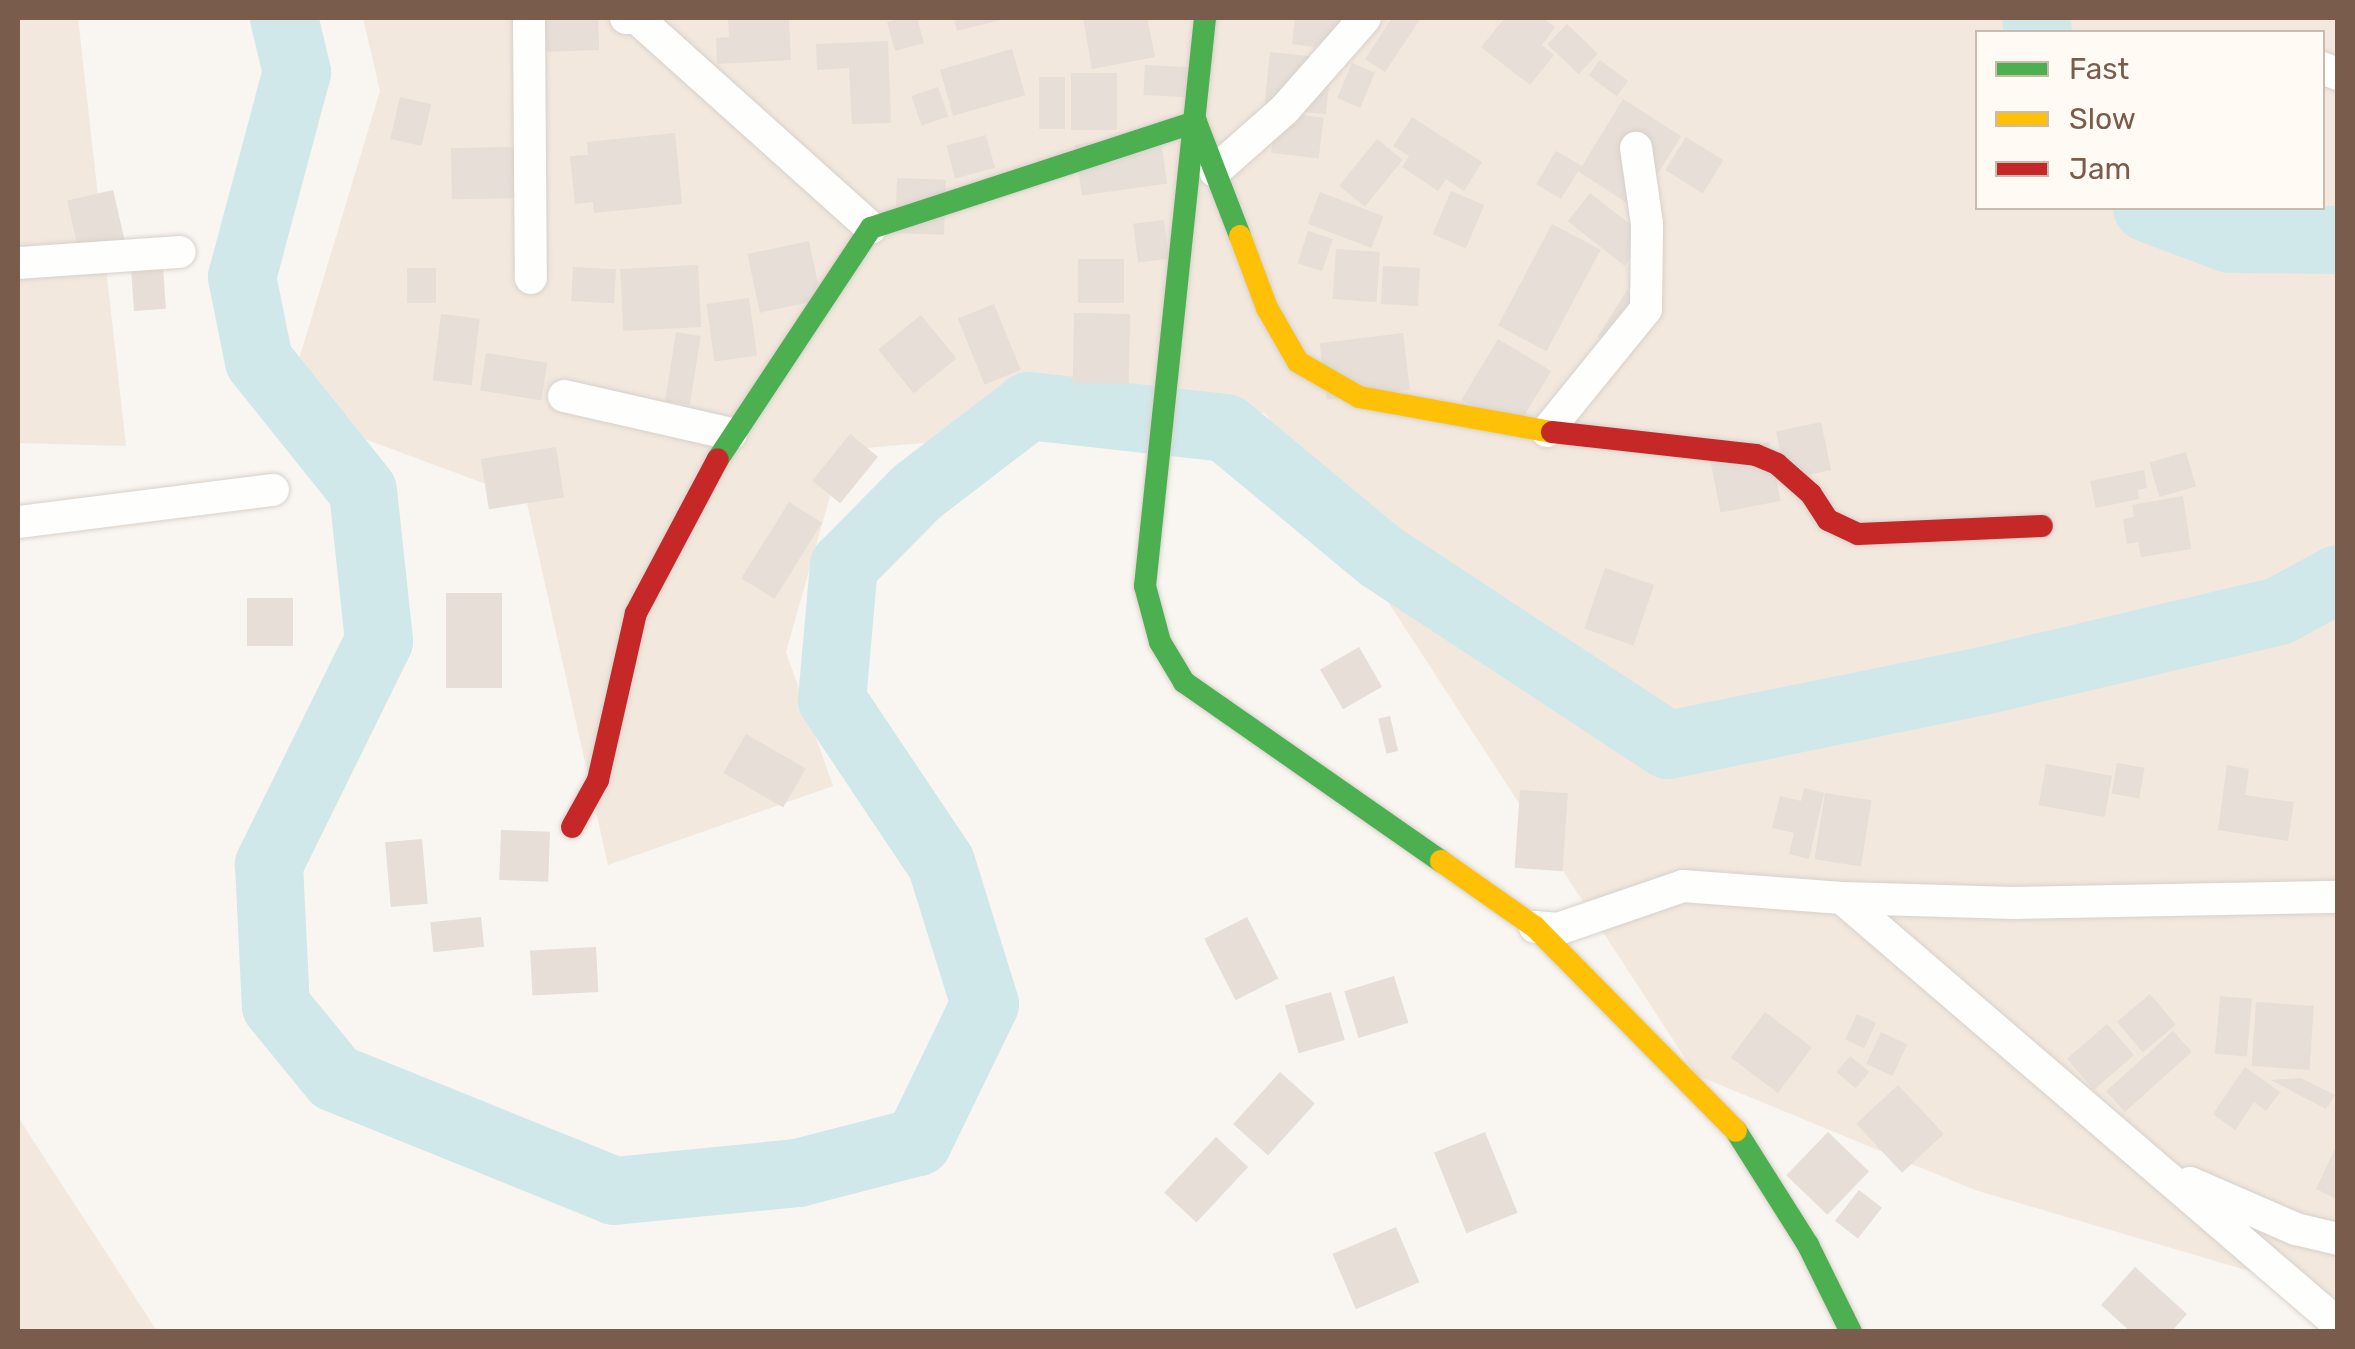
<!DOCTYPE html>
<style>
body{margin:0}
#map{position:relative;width:2355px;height:1349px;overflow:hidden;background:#f9f5f0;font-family:Rubik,sans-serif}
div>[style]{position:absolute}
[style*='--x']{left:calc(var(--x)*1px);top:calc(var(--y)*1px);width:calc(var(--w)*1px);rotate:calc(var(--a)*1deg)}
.residential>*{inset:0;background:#f2e8de}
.river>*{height:68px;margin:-34px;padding:0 34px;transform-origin:34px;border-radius:34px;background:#d0e8ea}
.building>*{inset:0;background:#e6ded7;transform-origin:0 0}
.roads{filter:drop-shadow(0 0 2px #d7d1cb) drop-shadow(0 0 2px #d7d1cb)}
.street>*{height:32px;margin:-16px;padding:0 16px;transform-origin:16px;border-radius:16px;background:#fefefd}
.fast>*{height:22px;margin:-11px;padding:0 11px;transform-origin:11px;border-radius:11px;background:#4caf50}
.slow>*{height:22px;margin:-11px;padding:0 11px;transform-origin:11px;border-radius:11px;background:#ffc107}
.jam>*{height:22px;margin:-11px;padding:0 11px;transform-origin:11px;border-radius:11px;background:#c62828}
span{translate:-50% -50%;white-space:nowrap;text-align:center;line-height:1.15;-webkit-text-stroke:8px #fffaf3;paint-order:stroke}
.frame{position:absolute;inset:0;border:20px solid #7a5c4d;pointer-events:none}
.legend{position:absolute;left:1975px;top:30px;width:350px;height:180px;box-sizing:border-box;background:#fffaf3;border:2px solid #cabbb1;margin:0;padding:12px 18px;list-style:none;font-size:30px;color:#7a5c4d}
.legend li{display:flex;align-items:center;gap:20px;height:50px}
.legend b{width:50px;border:2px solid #cabbb1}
</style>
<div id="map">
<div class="residential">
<div style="clip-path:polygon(18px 18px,78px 18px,126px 446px,18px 443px)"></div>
<div style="clip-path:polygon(evenodd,363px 18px,2337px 18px,2337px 1297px,1975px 1190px,1696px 1075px,1265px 413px,843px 450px,786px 652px,833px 786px,608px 865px,526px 499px,284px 409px,380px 91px,363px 18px,1978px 32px,2322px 32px,2322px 208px,1978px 208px,1978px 32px)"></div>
<div style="clip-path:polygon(18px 1117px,157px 1331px,18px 1331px)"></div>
</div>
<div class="river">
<div style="--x:284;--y:18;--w:56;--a:76.5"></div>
<div style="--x:297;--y:72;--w:212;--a:105"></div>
<div style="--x:242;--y:277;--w:86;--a:78.6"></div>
<div style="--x:259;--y:361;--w:166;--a:51.3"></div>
<div style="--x:363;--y:491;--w:151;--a:83.9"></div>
<div style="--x:379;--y:641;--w:250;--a:116.2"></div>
<div style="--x:269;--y:865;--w:141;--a:87.2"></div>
<div style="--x:276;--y:1006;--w:93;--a:50.7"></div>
<div style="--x:335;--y:1078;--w:301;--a:22"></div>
<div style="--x:614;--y:1191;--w:185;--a:-5.6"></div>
<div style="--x:798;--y:1173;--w:124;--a:-14.5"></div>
<div style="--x:918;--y:1142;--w:153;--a:-64.1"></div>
<div style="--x:985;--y:1004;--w:148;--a:-107.3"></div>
<div style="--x:941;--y:863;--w:196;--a:-123.8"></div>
<div style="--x:832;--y:700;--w:135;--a:-84.9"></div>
<div style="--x:844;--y:566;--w:104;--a:-45.4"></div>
<div style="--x:917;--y:492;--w:141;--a:-37.5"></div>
<div style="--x:1029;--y:406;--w:198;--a:6.4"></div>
<div style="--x:1226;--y:428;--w:200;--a:39.7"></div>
<div style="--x:1380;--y:556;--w:344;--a:33.3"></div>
<div style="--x:1668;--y:745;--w:321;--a:-11.5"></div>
<div style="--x:1983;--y:681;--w:304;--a:-13.3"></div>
<div style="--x:2279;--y:611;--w:67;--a:-28.5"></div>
<div style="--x:2036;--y:18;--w:14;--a:82"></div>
<div style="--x:2147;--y:208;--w:89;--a:20.5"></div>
<div style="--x:2230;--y:239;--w:108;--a:0.5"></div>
</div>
<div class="building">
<div style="left:598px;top:18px;width:32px;height:57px;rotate:88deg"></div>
<div style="clip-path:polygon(728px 18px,789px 18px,791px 60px,717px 64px,716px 38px,729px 37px)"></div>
<div style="clip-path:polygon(902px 18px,917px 18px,924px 43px,895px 51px,887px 22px)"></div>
<div style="clip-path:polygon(954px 18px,1004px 18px,1004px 19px,957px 31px)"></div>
<div style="clip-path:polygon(1083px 18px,1147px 18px,1155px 57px,1092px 69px)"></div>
<div style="clip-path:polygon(1295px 18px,1351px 18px,1347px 51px,1292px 44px)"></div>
<div style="clip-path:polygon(1392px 18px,1421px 18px,1385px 72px,1365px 59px)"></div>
<div style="clip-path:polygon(1505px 18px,1543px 18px,1555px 27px,1542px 45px,1554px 55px,1530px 85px,1481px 47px)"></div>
<div style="left:1567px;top:24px;width:43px;height:28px;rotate:44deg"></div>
<div style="clip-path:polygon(888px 41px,891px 123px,852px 124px,849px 68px,817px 70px,816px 44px)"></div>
<div style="left:1012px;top:49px;width:48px;height:75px;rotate:74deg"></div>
<div style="left:1270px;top:52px;width:62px;height:56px;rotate:6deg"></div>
<div style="left:1600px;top:60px;width:35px;height:19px;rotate:37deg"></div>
<div style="left:1352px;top:63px;width:25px;height:38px;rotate:23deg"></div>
<div style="left:1145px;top:65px;width:45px;height:30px;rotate:3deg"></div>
<div style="left:1071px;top:73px;width:46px;height:57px"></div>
<div style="left:1039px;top:77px;width:26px;height:52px"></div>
<div style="left:938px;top:87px;width:31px;height:28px;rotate:71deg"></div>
<div style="left:400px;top:97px;width:32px;height:43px;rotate:13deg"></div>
<div style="clip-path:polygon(1623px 99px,1681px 136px,1636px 209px,1578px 171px,1561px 199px,1536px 184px,1556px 151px,1582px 166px)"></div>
<div style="left:1276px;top:112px;width:48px;height:41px;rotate:7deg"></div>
<div style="clip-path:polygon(1412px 117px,1482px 162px,1464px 191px,1446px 179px,1438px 191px,1402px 167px,1409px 156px,1393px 146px)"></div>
<div style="clip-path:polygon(675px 133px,682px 204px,594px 213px,593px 202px,575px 204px,570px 156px,588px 155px,587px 142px)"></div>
<div style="left:1160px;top:133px;width:51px;height:86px;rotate:82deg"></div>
<div style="left:986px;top:135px;width:34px;height:41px;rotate:75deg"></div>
<div style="left:1686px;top:137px;width:44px;height:39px;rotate:32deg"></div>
<div style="left:1377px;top:139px;width:33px;height:60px;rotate:39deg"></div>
<div style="left:517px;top:147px;width:51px;height:66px;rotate:89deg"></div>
<div style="left:897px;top:178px;width:49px;height:55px;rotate:2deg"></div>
<div style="left:113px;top:190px;width:54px;height:47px;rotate:77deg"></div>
<div style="left:1451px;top:191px;width:36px;height:47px;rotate:23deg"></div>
<div style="left:1320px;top:192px;width:68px;height:34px;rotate:21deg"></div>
<div style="left:1590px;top:193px;width:72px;height:36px;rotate:38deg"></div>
<div style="left:1164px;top:220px;width:39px;height:31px;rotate:83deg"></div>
<div style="left:1552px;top:224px;width:55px;height:115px;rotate:28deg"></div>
<div style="left:1308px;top:231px;width:26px;height:34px;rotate:18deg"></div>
<div style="left:809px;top:241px;width:60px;height:63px;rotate:78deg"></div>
<div style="left:1336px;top:249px;width:44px;height:50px;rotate:4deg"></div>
<div style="left:162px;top:253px;width:56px;height:32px;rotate:86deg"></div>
<div style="left:1078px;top:259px;width:46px;height:44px"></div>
<div style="left:698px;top:265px;width:62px;height:78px;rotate:87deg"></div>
<div style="left:1383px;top:266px;width:37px;height:38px;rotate:3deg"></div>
<div style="left:573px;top:267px;width:43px;height:34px;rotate:3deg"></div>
<div style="left:407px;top:268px;width:29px;height:35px"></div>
<div style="left:1627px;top:290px;width:38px;height:55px;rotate:32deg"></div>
<div style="left:749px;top:298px;width:58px;height:43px;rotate:82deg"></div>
<div style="left:994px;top:304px;width:71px;height:39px;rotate:68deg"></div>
<div style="left:1074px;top:313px;width:56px;height:70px;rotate:1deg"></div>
<div style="left:441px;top:314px;width:39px;height:67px;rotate:7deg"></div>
<div style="left:921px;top:315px;width:56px;height:55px;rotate:51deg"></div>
<div style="left:676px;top:332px;width:25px;height:70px;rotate:9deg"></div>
<div style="left:1403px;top:333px;width:57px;height:84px;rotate:83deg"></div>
<div style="left:1498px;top:339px;width:62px;height:71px;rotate:31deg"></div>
<div style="left:486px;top:353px;width:62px;height:38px;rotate:9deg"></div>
<div style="left:1821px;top:422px;width:49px;height:46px;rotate:78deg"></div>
<div style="left:850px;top:434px;width:36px;height:60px;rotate:39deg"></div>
<div style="left:1769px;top:442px;width:60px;height:61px;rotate:79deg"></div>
<div style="left:556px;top:447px;width:51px;height:76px;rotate:81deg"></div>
<div style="left:2186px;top:452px;width:36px;height:38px;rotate:74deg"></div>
<div style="clip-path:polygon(2144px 470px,2147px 488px,2138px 490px,2139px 499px,2096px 508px,2090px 481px)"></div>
<div style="clip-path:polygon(2183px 496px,2191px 549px,2141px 557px,2138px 542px,2127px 544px,2123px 519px,2134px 517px,2132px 505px)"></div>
<div style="left:789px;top:502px;width:39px;height:90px;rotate:32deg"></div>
<div style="left:1605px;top:568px;width:52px;height:64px;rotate:19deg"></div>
<div style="left:446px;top:593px;width:56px;height:95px"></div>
<div style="left:247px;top:598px;width:46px;height:48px"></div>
<div style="left:1359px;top:647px;width:46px;height:45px;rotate:60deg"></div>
<div style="left:1390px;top:716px;width:36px;height:12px;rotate:77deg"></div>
<div style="left:746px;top:734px;width:69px;height:45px;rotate:30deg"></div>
<div style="left:2117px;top:763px;width:28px;height:31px;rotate:10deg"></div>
<div style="left:2046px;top:764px;width:67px;height:42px;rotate:10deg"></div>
<div style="clip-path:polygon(2227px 765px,2249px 769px,2245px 795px,2294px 802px,2288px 841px,2218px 830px)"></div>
<div style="clip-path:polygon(1804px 788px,1824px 793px,1809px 859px,1789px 854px,1794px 833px,1772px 828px,1780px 796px,1801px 801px)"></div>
<div style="left:1520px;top:790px;width:48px;height:78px;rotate:4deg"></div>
<div style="left:1825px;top:793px;width:47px;height:67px;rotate:9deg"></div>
<div style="left:501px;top:830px;width:49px;height:50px;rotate:2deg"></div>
<div style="left:422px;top:839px;width:65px;height:37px;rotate:85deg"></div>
<div style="left:481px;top:917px;width:30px;height:51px;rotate:84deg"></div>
<div style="left:1247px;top:917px;width:69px;height:48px;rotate:63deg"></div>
<div style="left:596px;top:947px;width:45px;height:66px;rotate:87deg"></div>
<div style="left:1394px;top:976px;width:49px;height:52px;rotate:73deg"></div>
<div style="left:1331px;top:992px;width:50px;height:48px;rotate:74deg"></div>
<div style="left:2150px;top:994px;width:40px;height:43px;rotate:50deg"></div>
<div style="left:2220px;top:996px;width:32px;height:58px;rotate:5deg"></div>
<div style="left:2256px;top:1002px;width:58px;height:64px;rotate:4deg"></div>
<div style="left:1765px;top:1012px;width:59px;height:57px;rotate:37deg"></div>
<div style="left:1857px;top:1014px;width:21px;height:28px;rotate:25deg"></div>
<div style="left:2107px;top:1024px;width:41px;height:53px;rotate:49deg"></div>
<div style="left:2173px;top:1031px;width:28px;height:90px;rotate:48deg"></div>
<div style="left:1881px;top:1032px;width:29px;height:35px;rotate:25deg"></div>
<div style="left:1850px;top:1056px;width:25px;height:21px;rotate:40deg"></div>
<div style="clip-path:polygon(2245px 1067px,2280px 1092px,2266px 1111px,2254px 1102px,2235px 1130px,2213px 1114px)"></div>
<div style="left:1280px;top:1072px;width:47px;height:70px;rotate:42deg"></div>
<div style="clip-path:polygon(2301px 1078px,2335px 1095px,2326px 1109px,2271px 1080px)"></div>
<div style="left:1898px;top:1085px;width:67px;height:57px;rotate:47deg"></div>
<div style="left:1485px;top:1132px;width:87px;height:55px;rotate:68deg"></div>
<div style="left:1828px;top:1132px;width:57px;height:60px;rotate:44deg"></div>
<div style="left:1216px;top:1137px;width:44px;height:76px;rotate:43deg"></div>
<div style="clip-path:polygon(2338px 1142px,2338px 1195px,2336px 1199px,2316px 1189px)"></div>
<div style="left:1859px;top:1190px;width:29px;height:39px;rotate:38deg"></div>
<div style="left:1396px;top:1227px;width:60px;height:69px;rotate:67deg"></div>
<div style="clip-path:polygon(2135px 1267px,2187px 1314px,2171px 1332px,2131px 1332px,2101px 1305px)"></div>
</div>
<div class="roads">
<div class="street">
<div style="--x:529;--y:18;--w:260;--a:89.6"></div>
<div style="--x:626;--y:18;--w:11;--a:0"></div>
<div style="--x:637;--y:18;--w:314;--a:41.9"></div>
<div style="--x:2322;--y:68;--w:17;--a:21"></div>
<div style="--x:1215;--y:171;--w:94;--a:-41.5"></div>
<div style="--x:1285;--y:109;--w:121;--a:-48.7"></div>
<div style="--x:18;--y:263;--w:162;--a:-3.9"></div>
<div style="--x:564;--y:396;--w:171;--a:12.8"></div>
<div style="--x:1547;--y:431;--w:157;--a:-50.9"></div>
<div style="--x:1646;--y:309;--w:85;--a:-89.3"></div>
<div style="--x:1647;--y:224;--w:77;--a:-98.2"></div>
<div style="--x:18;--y:522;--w:257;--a:-7.2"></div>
<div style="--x:1842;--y:898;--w:654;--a:40.66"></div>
<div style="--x:1535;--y:927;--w:23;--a:5"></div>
<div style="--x:1558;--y:929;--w:132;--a:-19"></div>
<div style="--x:1683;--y:886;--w:159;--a:4.3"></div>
<div style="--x:1842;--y:898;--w:172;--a:1.7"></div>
<div style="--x:2014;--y:903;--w:324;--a:-1.1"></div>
<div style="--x:2190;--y:1183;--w:116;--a:23.5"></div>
<div style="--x:2296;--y:1229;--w:43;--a:13.4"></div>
</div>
<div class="fast">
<div style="--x:1205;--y:18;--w:571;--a:96.03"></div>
<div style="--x:1145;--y:586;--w:58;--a:75"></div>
<div style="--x:1160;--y:642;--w:47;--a:59"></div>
<div style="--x:1184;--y:682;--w:313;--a:34.9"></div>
<div style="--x:718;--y:459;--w:277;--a:-56.5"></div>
<div style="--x:871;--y:228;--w:342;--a:-18.1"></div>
<div style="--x:1196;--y:122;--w:122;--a:68.9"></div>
<div style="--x:1736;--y:1131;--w:135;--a:57.7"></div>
<div style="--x:1808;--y:1245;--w:97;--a:63.7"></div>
</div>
<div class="slow">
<div style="--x:1240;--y:236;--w:77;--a:69.4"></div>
<div style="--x:1267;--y:308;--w:62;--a:60.1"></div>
<div style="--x:1298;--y:362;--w:70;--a:29.8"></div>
<div style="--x:1359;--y:397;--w:196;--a:10.3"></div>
<div style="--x:1441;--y:861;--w:115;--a:35.1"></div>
<div style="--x:1535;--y:927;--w:286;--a:45.4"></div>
</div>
<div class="jam">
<div style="--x:1552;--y:432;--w:205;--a:6.4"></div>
<div style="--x:1756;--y:455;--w:23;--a:23"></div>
<div style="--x:1777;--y:464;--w:45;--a:41.4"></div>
<div style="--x:1811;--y:494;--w:31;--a:57"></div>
<div style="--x:1828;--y:520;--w:33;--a:25"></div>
<div style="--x:1858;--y:534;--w:184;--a:-2.5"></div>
<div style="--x:572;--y:827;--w:54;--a:-61"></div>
<div style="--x:598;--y:780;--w:171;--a:-77.2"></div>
<div style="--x:636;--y:613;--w:174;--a:-62"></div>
</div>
</div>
<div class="frame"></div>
<ul class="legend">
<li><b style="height:12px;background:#4caf50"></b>Fast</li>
<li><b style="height:12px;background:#ffc107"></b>Slow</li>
<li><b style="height:12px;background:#c62828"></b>Jam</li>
</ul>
</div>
